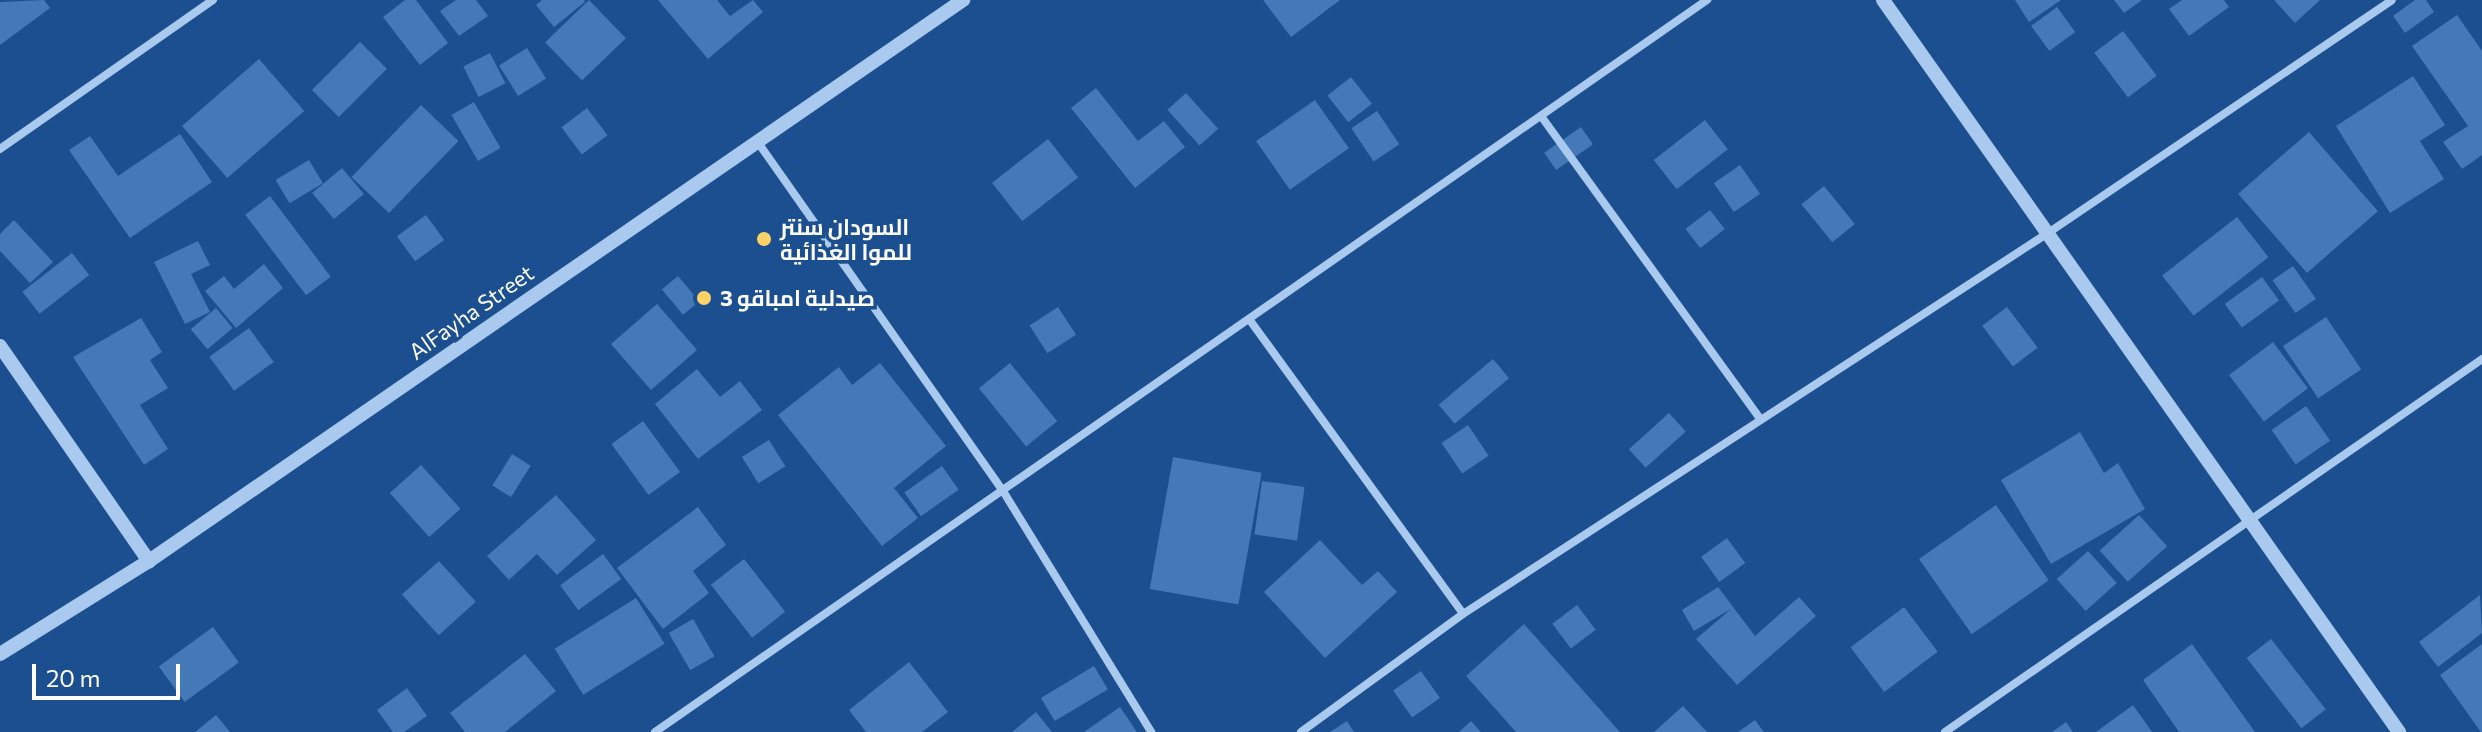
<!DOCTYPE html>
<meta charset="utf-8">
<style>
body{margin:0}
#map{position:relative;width:2482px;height:732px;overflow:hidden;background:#1b4f8f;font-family:Commissioner,Cairo,sans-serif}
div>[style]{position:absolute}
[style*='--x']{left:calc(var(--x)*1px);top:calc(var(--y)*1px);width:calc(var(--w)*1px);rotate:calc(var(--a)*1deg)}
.building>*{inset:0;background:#4478b7;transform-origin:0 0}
.minor>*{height:8px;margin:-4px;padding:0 4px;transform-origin:4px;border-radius:4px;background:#a9c9ee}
.tertiary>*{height:14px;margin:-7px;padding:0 7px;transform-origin:7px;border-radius:7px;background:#a9c9ee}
.dots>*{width:22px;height:22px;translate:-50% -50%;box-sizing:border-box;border:4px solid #1b4f8f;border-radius:50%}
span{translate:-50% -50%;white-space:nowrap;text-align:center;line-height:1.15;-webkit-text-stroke:7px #1b4f8f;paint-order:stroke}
.poi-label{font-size:22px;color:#fff;font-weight:700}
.left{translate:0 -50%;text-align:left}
.street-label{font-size:22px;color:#fff}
.scale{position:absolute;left:32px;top:664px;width:148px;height:36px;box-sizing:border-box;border:4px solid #fff;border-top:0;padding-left:10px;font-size:24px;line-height:28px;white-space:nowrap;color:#fff;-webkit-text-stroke:6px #1b4f8f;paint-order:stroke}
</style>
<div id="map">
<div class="building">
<div style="clip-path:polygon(44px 0,50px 8px,0 45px,0 2px)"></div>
<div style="clip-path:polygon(405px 0,416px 0,448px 43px,420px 65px,383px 17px)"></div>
<div style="clip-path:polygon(456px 0,476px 0,488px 16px,459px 36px,440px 11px)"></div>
<div style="clip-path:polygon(542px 0,584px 0,585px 2px,554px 27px,536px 5px)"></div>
<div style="left:589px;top:0;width:53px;height:61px;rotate:46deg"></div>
<div style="clip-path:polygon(658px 0,717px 0,730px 16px,753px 0,763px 12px,708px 59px)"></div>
<div style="clip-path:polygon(1263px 0,1340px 0,1291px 37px)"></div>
<div style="clip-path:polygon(2015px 0,2061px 0,2029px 22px)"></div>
<div style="clip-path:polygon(2114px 0,2142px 0,2124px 13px)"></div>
<div style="clip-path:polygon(2182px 0,2224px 0,2229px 7px,2189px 36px,2169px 9px)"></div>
<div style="clip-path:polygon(2274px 0,2320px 0,2295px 23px)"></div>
<div style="clip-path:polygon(2415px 0,2426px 0,2434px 12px,2405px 33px,2393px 16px)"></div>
<div style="left:2057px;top:7px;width:31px;height:32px;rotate:54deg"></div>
<div style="clip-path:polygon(2457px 15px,2482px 51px,2482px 155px,2462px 169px,2443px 142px,2468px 126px,2412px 46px)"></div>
<div style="left:2123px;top:31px;width:56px;height:36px;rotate:53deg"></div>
<div style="left:360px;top:42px;width:38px;height:68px;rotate:45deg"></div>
<div style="left:527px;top:48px;width:36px;height:33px;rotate:58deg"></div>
<div style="left:490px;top:53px;width:34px;height:30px;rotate:63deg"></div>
<div style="left:259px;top:59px;width:69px;height:102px;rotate:49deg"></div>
<div style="clip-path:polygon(2413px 76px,2445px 125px,2420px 141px,2444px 179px,2390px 213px,2336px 126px)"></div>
<div style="left:1351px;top:77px;width:34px;height:30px;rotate:52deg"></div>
<div style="clip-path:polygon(1096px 88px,1138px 141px,1164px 121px,1185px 147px,1135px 188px,1071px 108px)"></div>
<div style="left:1186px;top:93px;width:48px;height:25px;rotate:48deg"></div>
<div style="left:1315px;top:100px;width:59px;height:72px;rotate:55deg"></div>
<div style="left:474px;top:102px;width:53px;height:26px;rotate:60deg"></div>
<div style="left:421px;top:105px;width:52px;height:100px;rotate:44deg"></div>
<div style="left:587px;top:108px;width:34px;height:32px;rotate:53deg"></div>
<div style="left:1377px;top:111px;width:40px;height:31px;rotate:56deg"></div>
<div style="left:1705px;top:120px;width:37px;height:65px;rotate:52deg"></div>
<div style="left:1581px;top:127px;width:21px;height:45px;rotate:55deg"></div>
<div style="left:2309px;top:132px;width:105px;height:94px;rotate:49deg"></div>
<div style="clip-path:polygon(180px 134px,212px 182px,130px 238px,69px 150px,90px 136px,118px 176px)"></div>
<div style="left:1048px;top:139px;width:49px;height:71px;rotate:52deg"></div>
<div style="left:309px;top:160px;width:27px;height:39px;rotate:59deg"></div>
<div style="left:1740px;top:165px;width:35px;height:32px;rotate:55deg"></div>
<div style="left:342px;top:168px;width:34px;height:39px;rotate:50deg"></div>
<div style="left:1824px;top:186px;width:49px;height:29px;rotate:51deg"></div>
<div style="left:270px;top:196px;width:101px;height:31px;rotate:53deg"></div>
<div style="left:1710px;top:210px;width:24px;height:31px;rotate:52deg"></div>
<div style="left:426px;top:215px;width:31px;height:36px;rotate:54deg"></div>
<div style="left:2237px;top:217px;width:51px;height:95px;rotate:52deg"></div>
<div style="clip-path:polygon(14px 220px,53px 262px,30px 283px,0 251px,0 234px)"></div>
<div style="clip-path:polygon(198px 241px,210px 265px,191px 274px,210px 312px,185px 324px,154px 262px)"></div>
<div style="left:72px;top:253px;width:28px;height:63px;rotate:52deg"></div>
<div style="clip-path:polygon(264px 264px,283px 288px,236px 328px,205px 291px,224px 276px,234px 289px)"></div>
<div style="left:2293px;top:266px;width:40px;height:25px;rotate:55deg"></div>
<div style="left:678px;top:276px;width:33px;height:21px;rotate:50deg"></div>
<div style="left:2262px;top:277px;width:29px;height:46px;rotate:54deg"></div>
<div style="left:657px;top:304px;width:61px;height:61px;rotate:49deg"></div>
<div style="left:1058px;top:307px;width:33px;height:34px;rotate:57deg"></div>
<div style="left:2007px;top:307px;width:51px;height:31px;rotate:53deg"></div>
<div style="left:216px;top:308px;width:26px;height:33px;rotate:50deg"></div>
<div style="left:2326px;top:317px;width:63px;height:52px;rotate:56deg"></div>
<div style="clip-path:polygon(141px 318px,162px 352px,150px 360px,168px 388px,140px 405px,168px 449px,144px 465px,73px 357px)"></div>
<div style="left:249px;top:328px;width:42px;height:49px;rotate:54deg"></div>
<div style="left:2273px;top:342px;width:58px;height:55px;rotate:53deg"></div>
<div style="left:1493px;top:359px;width:25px;height:71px;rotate:50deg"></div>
<div style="clip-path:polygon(880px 363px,946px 446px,894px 488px,918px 518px,882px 546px,778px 415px,839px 367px,852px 385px)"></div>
<div style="left:1010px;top:363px;width:75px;height:40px;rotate:51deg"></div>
<div style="clip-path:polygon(697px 369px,720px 397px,740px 381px,762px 410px,698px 459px,655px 404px)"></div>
<div style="left:2306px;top:406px;width:42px;height:42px;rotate:55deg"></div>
<div style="left:1669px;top:413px;width:25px;height:54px;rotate:48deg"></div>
<div style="left:643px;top:421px;width:63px;height:39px;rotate:54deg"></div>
<div style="left:1468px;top:425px;width:37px;height:32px;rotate:56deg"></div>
<div style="clip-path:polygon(2080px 432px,2104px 473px,2118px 463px,2145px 509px,2051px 564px,2001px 480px)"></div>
<div style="left:769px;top:440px;width:31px;height:32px;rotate:58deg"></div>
<div style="left:512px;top:454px;width:22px;height:37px;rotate:32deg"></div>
<div style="left:1173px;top:457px;width:90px;height:134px;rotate:10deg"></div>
<div style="left:421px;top:465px;width:59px;height:42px;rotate:48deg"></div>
<div style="left:942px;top:466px;width:29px;height:46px;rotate:55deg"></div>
<div style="left:1262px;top:481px;width:43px;height:54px;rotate:8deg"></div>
<div style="clip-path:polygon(556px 495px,596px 540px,557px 575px,537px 554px,509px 580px,487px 556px)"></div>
<div style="left:1996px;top:505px;width:92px;height:94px;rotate:55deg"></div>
<div style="clip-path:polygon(698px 507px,726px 545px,693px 571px,709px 593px,663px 629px,617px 568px)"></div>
<div style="left:2139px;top:515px;width:42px;height:53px;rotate:48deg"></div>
<div style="left:1727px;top:538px;width:31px;height:32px;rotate:54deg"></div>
<div style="clip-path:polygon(1320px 540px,1362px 585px,1378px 571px,1397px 592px,1325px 658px,1264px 592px)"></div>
<div style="left:2088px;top:551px;width:43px;height:42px;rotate:48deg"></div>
<div style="left:603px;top:554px;width:31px;height:53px;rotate:54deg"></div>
<div style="left:744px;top:559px;width:67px;height:42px;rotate:52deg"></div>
<div style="left:439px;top:561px;width:55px;height:50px;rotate:48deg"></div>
<div style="clip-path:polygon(1718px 587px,1755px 636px,1799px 597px,1816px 616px,1737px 685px,1696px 639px,1731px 609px,1694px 631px,1682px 610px)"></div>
<div style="clip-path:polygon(2480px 595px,2482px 633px,2438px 667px,2419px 642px)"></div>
<div style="left:636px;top:598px;width:54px;height:96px;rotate:58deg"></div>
<div style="left:1577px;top:605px;width:31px;height:31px;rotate:53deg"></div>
<div style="left:1904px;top:607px;width:56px;height:67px;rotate:53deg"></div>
<div style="left:693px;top:619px;width:43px;height:28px;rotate:60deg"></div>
<div style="clip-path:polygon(1524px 624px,1620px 732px,1516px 732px,1466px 676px)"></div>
<div style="left:213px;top:627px;width:44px;height:67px;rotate:54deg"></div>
<div style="left:2271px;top:639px;width:89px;height:31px;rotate:52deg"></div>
<div style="clip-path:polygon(2192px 644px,2255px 732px,2179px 732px,2143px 680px)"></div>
<div style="clip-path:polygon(2482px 644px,2482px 732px,2481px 732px,2440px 675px)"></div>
<div style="clip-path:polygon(525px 654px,556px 691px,505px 732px,465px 732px,450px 713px)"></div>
<div style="clip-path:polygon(909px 662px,948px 712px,922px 732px,866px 732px,849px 710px)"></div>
<div style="left:1094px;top:666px;width:27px;height:62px;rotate:59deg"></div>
<div style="left:1421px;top:671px;width:33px;height:34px;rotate:55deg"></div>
<div style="clip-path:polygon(407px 688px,427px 716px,404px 732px,393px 732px,377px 710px)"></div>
<div style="clip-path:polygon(2133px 705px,2152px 732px,2096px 732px)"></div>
<div style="clip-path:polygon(1683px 706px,1707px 732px,1654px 732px)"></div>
<div style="clip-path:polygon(1120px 707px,1137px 732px,1084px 732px)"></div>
<div style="clip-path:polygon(1036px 712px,1052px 732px,1012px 732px)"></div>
<div style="clip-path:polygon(216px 715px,230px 732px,195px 732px)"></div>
<div style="clip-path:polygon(1755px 720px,1764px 732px,1738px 732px)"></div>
<div style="clip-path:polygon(1347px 721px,1354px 732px,1330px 732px)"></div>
<div style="clip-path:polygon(1471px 721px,1481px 732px,1459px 732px)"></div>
<div style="clip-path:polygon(2066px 722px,2073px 732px,2052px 732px)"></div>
</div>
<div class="minor">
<div style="--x:1541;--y:116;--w:372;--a:54.1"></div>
<div style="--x:757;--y:141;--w:428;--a:54.9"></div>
<div style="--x:1003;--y:491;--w:283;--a:58.4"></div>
<div style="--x:0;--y:149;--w:260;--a:-35"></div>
<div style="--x:1249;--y:319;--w:364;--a:54"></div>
<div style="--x:655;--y:732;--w:1282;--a:-34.83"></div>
<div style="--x:1301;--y:732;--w:200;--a:-36.1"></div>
<div style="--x:1463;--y:614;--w:698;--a:-33.08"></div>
<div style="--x:2048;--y:233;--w:415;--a:-34.1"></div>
<div style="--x:1945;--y:732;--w:654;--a:-34.78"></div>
</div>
<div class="tertiary">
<div style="--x:1883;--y:0;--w:896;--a:54.82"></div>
<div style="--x:0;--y:346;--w:262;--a:55.3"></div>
<div style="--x:0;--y:654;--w:176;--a:-32"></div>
<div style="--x:149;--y:561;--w:989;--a:-34.57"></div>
</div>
<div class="dots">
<div style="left:764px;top:239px;background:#ffd166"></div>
<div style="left:704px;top:298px;background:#ffd166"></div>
</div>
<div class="poi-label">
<span class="left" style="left:780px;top:239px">السودان سنتر<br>للموا الغذائية</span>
<span class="left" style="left:720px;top:298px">صيدلية امباقو 3</span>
</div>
<div class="street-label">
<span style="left:471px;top:312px;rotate:-35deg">AlFayha Street</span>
</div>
<div class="scale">20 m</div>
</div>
